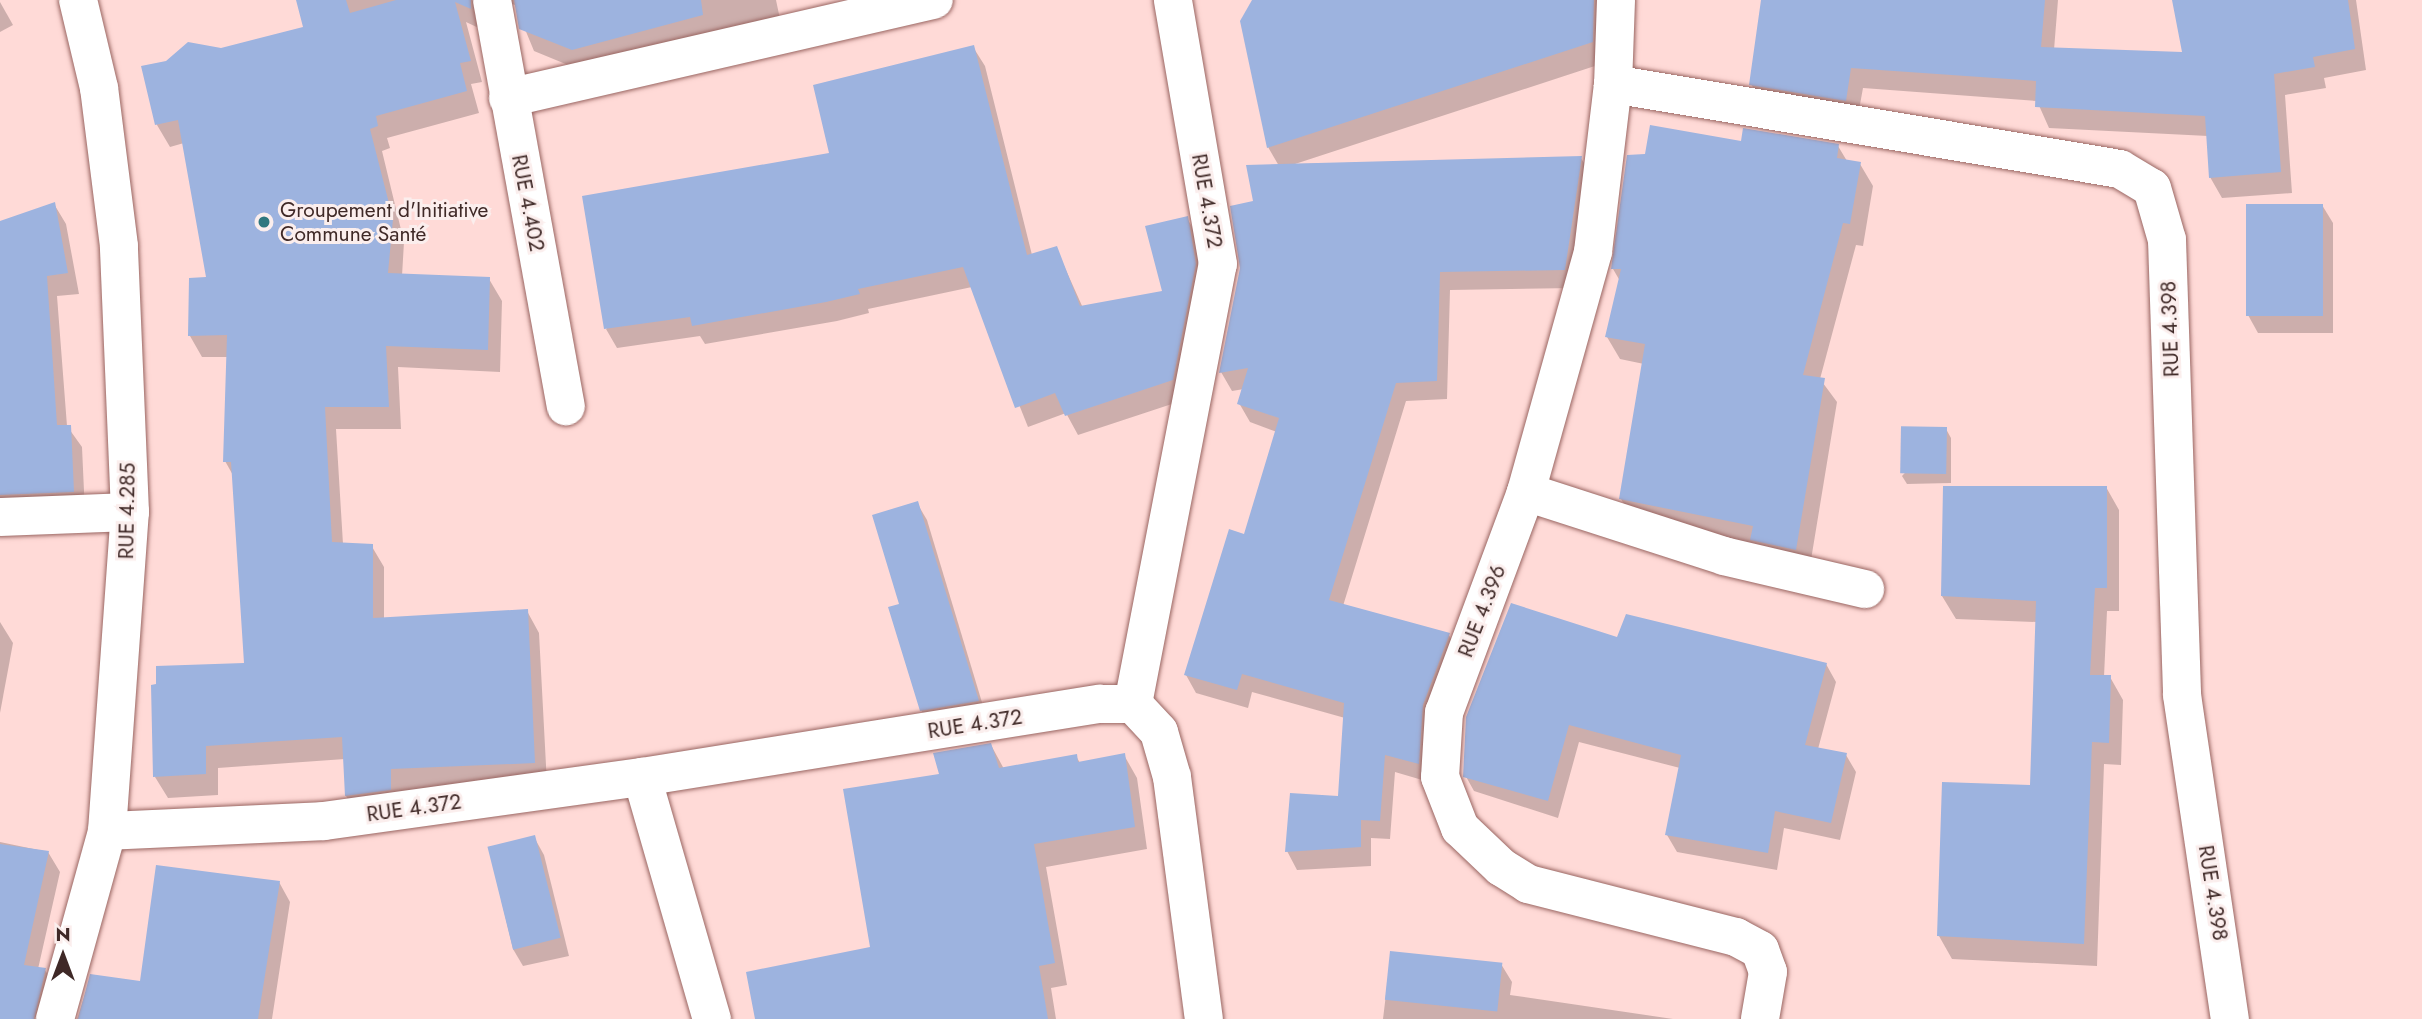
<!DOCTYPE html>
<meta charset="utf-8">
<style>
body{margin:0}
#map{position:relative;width:2422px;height:1019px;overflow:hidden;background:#ffdad7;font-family:Jost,sans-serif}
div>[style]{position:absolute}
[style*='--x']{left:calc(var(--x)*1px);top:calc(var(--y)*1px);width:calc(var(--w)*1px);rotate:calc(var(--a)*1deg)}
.shadow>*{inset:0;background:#0003}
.building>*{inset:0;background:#9db3df;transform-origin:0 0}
.roads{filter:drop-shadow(0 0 2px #9a6662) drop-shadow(0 0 2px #9a6662)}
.minor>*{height:38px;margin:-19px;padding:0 19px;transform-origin:19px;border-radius:19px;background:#fff}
.dots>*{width:19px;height:19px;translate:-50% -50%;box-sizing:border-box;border:4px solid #fbeeed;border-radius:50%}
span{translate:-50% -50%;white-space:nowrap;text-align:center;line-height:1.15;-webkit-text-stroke:6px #fbeeed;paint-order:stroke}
.street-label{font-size:21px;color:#3f2927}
.poi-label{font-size:21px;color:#3f2927}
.left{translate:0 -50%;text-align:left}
.north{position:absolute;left:28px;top:921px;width:70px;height:70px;-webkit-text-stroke:5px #fbeeed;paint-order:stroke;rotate:0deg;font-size:19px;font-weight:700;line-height:28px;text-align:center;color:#3f2927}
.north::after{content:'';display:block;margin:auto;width:24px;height:32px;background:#3f2927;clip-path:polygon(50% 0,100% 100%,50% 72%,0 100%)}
</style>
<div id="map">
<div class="shadow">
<div style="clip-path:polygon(298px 0,500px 0,483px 30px,466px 22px,482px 82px,471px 84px,479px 113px,387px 138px,390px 148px,382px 151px,404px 242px,402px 276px,489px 279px,502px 301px,500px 372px,398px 367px,401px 429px,336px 429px,343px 544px,371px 545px,384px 567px,384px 619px,527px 611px,539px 633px,547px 784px,359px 817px,346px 796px,345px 759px,218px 768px,218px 795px,168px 798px,155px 777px,246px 664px,234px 477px,225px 461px,228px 357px,202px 357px,190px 336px,208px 279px,184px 143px,170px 147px,157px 125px,143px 68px,305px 29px)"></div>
<div style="clip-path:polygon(501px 0,776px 0,780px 19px,585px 72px,534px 51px,515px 5px)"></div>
<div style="clip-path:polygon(1254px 0,1611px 0,1604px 63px,1295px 164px,1581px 158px,1592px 176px,1575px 288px,1450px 290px,1447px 399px,1406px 401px,1343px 606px,1449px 635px,1459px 653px,1429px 782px,1395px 772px,1390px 839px,1371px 838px,1371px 866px,1297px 870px,1287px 851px,1340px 798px,1345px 718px,1252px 692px,1248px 708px,1196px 693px,1186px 675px,1245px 536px,1277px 432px,1250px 422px,1239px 403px,1244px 389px,1232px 391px,1221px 372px,1255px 202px,1279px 166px,1268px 147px)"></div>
<div style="clip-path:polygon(1763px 0,2058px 0,2054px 50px,2184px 54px,2174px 0,2356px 0,2366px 70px,2324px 78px,2326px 88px,2285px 95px,2292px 193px,2222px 198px,2210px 177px,2208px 136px,2049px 128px,2037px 101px,1863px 88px,1857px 121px,1763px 105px,1751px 84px)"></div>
<div style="clip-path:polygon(0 2px,13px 25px,0 32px)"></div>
<div style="clip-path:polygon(973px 47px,985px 66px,1032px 255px,1056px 248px,1083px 308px,1164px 293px,1187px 218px,1198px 238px,1206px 284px,1184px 400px,1078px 435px,1066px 413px,1028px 427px,972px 287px,868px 309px,869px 313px,837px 321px,705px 344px,700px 336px,617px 348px,606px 329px)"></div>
<div style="clip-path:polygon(1742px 143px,1838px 146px,1847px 161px,1860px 164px,1873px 186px,1863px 246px,1856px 245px,1820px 379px,1837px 402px,1809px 572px,1634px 521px,1621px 499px,1644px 364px,1620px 359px,1607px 337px,1620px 281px,1613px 269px,1628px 157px)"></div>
<div style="clip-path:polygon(54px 204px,66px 224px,79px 294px,57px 296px,67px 426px,82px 447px,85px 513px,0 517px,0 223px)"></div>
<div style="clip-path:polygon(2322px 205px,2333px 223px,2333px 333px,2258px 333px,2248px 315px)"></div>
<div style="clip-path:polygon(1946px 429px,1951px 438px,1951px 483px,1907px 484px,1902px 476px)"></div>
<div style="clip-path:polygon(2106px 487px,2119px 510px,2119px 611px,2107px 611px,2104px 677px,2110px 677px,2123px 700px,2121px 765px,2104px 764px,2097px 966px,1952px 959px,1939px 936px,2032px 786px,2037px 622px,1956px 619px,1942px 596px)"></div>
<div style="clip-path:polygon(917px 503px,927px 520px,987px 719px,932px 728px,921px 710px,901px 605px)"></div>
<div style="clip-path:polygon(0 622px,13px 643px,0 713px)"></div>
<div style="clip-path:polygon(1619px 639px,1826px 664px,1836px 682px,1818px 749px,1846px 755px,1856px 772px,1840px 840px,1784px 828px,1777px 870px,1677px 852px,1667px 835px,1680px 768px,1579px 742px,1558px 818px,1474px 791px,1464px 773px)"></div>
<div style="clip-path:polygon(991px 745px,1004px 769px,1076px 756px,1080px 763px,1124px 755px,1137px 778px,1147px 849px,1046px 867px,1067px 985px,1051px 988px,1056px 1019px,757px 1019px,872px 949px,941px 775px)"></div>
<div style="clip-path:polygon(534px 837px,544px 855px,569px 956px,523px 966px,513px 949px,489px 848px)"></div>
<div style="clip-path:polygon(0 842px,48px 852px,60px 872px,38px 969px,45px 970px,57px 990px,50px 1019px,0 1019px)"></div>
<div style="clip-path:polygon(279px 882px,290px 902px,272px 1019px,77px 1019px,91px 976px,141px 983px)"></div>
<div style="clip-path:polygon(1391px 953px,1501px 964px,1512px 982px,1510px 995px,1673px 1019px,1383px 1019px)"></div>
</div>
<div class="building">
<div style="clip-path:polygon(296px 0,346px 0,350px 13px,396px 0,471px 0,471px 9px,455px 2px,471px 61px,460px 63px,467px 91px,376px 116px,378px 126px,370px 129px,393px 219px,388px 273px,490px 277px,488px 350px,386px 346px,389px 407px,325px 407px,332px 542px,373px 544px,373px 618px,528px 609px,535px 763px,391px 769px,391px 790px,345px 796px,342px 737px,206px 746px,206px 774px,153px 777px,151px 685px,156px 684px,156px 666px,244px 663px,231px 462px,223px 462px,227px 335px,188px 336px,189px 278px,206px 277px,178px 120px,155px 125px,141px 66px,166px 61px,188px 42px,221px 48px,303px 27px)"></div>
<div style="clip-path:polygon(514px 0,701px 0,703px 15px,572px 50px,519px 29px)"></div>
<div style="clip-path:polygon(1252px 0,1594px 0,1593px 42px,1267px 148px,1240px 21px)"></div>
<div style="clip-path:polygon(1761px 0,2045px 0,2041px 47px,2182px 52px,2172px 0,2348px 0,2355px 49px,2313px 57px,2315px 67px,2274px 74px,2281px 172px,2209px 178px,2205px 116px,2035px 107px,2036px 81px,1851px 68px,1846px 101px,1749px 85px)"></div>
<div style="clip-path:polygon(974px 45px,1027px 255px,1057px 246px,1080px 306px,1162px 291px,1145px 226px,1188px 216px,1196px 264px,1173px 380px,1065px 416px,1055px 393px,1015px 408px,963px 267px,858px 289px,860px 294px,826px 302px,692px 326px,690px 317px,604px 329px,582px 196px,829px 153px,813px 85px)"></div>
<div style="clip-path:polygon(1650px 125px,1741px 141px,1743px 128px,1839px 144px,1837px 158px,1861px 162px,1850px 224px,1843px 223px,1803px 375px,1825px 378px,1796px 550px,1750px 540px,1753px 526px,1619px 499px,1645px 344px,1605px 337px,1621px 269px,1611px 269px,1627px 155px,1645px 154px)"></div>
<div style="clip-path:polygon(1582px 156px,1565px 270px,1440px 272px,1437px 381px,1396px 383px,1329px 600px,1450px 633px,1423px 705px,1419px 764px,1385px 755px,1380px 821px,1361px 820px,1361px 847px,1285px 852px,1290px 793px,1338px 796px,1344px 703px,1242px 674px,1237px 690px,1184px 675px,1229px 529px,1244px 534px,1279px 418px,1237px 404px,1248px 368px,1219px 373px,1240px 268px,1230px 206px,1253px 201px,1246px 165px)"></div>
<div style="clip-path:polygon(55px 202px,68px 273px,47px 276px,57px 425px,71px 425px,74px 492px,0 495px,0 221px)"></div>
<div style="left:2323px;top:204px;width:112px;height:77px;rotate:90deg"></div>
<div style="left:1947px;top:427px;width:47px;height:46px;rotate:91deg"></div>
<div style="clip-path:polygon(1943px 486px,2107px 486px,2107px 588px,2095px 588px,2090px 675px,2111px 675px,2109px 743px,2092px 742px,2084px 944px,1937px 936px,1942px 782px,2030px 785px,2036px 601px,1941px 596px)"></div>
<div style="clip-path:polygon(918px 501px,979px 701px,920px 711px,888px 607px,899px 604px,872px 515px)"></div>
<div style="clip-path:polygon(1511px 603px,1617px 637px,1626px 614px,1827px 663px,1805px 745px,1847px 753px,1831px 823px,1775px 811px,1768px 853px,1665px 835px,1681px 755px,1569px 725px,1548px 801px,1463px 777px,1466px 717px)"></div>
<div style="clip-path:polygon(991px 743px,999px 768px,1077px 754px,1078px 762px,1125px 753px,1135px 827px,1034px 844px,1055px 963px,1039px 966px,1048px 1019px,755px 1019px,746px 972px,870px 947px,843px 789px,939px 774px,933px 753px)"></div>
<div style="left:535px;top:835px;width:106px;height:49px;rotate:76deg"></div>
<div style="clip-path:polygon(0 844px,49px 851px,24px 965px,46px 968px,34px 1019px,0 1019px)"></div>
<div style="clip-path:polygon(156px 865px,280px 881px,258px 1019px,78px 1019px,90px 974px,140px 981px)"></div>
<div style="left:1390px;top:951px;width:113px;height:49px;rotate:6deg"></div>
</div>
<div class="roads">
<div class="minor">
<div style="--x:492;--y:0;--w:413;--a:79.7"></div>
<div style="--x:1616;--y:0;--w:84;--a:92"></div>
<div style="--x:1613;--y:84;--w:169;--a:96.8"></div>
<div style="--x:1593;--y:252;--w:249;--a:105.6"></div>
<div style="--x:1526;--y:492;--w:235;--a:110.4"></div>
<div style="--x:1444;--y:712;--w:65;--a:93.5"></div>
<div style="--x:1440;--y:777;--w:55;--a:68.6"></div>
<div style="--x:1460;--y:828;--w:57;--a:43.6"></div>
<div style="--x:1501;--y:867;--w:32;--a:32"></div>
<div style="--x:1528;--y:884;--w:215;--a:14.3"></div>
<div style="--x:1736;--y:937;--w:27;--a:28"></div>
<div style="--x:1760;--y:950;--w:23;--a:70"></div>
<div style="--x:1768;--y:972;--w:48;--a:99.7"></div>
<div style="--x:1613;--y:84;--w:514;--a:9.52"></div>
<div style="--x:2120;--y:169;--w:37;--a:31"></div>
<div style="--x:2152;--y:188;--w:54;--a:73.9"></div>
<div style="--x:2167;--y:240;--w:455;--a:88.1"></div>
<div style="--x:2182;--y:695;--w:328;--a:81.6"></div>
<div style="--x:508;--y:98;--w:437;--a:-13"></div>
<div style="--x:1526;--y:492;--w:208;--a:17.9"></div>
<div style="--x:1724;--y:556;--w:145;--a:13.2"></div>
<div style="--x:0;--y:517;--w:130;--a:-2.2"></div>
<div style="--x:1133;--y:704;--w:38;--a:47"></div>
<div style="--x:1159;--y:732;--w:47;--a:73.9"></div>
<div style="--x:1172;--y:777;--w:244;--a:82.5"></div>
<div style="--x:642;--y:777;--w:252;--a:73.9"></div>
<div style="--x:107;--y:831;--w:217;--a:-2.6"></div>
<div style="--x:324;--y:821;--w:321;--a:-7.9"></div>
<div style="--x:642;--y:777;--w:464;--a:-9.1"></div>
<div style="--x:1100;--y:704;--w:33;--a:0"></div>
<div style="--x:1133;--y:704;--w:448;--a:-79.1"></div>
<div style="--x:1218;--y:264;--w:268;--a:-99.7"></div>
<div style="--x:55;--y:1019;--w:195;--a:-74.5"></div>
<div style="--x:107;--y:831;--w:320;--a:-85.9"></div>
<div style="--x:130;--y:512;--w:266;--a:-92.4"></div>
<div style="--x:119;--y:246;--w:159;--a:-97.2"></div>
<div style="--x:99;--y:88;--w:90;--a:-103.4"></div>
</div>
</div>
<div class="dots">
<div style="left:264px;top:222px;background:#2f777e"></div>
</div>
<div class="street-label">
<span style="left:1207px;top:201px;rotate:80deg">RUE 4.372</span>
<span style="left:528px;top:203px;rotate:79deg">RUE 4.402</span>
<span style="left:2170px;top:329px;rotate:-92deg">RUE 4.398</span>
<span style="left:127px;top:511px;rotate:-89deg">RUE 4.285</span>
<span style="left:1482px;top:611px;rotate:-69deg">RUE 4.396</span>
<span style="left:975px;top:724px;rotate:-9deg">RUE 4.372</span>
<span style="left:414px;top:808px;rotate:-8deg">RUE 4.372</span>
<span style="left:2213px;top:893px;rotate:81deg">RUE 4.398</span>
</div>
<div class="poi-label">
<span class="left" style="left:280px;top:222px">Groupement d'Initiative<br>Commune Santé</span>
</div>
<div class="north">N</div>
</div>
